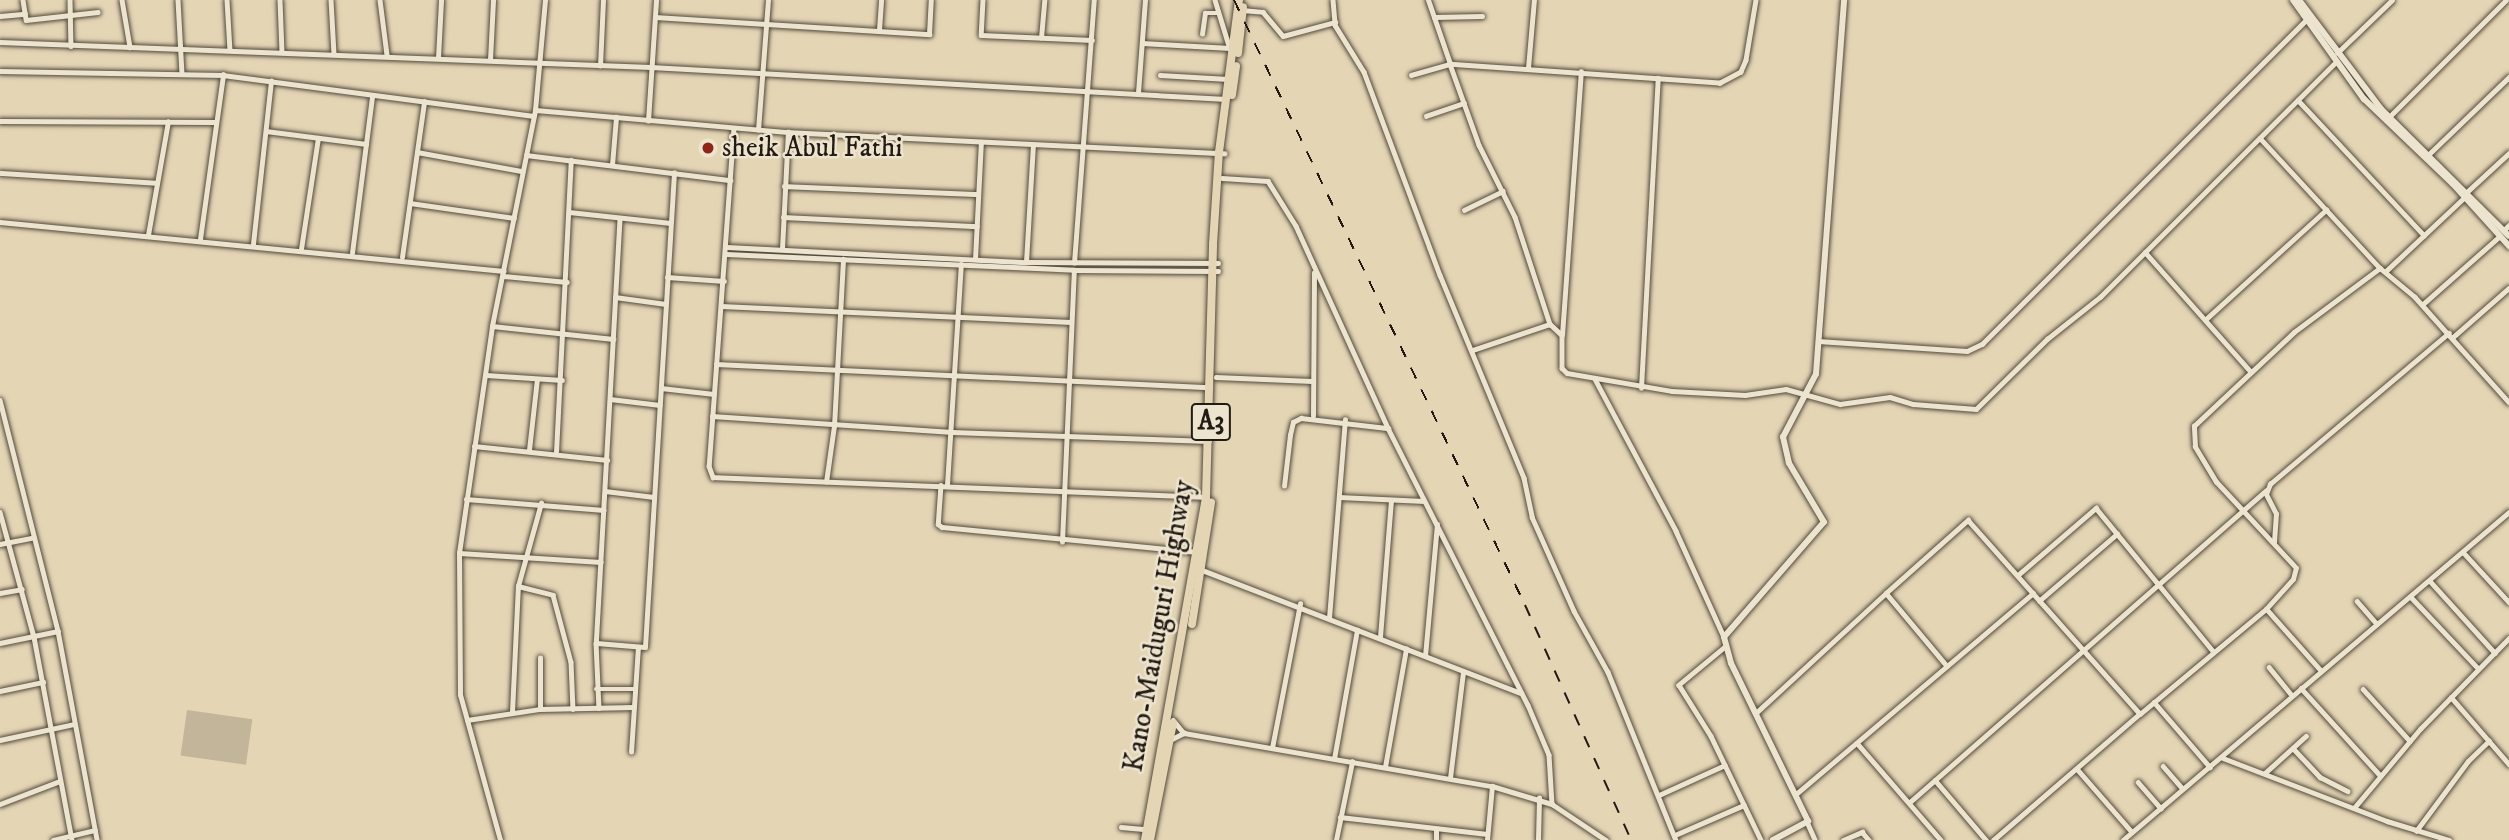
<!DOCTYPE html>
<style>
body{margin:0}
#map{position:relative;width:2509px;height:840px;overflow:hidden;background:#e4d5b5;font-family:"IM FELL DW Pica",serif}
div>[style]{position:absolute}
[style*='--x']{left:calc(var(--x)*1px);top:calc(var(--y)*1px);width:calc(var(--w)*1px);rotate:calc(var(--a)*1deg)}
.green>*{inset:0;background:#c3b599;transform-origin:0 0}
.roads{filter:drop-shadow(0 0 2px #534a3c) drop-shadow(0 0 2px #534a3c)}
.minor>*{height:4.5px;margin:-2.25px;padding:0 2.25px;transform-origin:2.25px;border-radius:2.25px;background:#ede4cf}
.tertiary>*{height:6px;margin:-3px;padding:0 3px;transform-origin:3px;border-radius:3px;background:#ede4cf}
.trunk>*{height:8px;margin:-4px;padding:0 4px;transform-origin:4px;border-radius:4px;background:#e4d5b5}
.rail>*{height:2px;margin-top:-1px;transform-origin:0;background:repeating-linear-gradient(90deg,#231b13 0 12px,transparent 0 24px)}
.dots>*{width:19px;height:19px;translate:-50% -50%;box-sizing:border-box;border:4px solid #ede4cf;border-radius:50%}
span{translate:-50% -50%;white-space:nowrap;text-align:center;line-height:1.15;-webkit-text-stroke:5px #ede4cf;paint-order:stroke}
.shield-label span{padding:2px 5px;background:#ede4cf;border:2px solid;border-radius:5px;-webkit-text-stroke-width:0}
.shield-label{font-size:26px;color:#231b13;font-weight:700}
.poi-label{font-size:28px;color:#231b13}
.left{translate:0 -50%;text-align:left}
.street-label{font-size:28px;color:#231b13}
</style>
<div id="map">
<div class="green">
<div style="left:187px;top:710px;width:66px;height:46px;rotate:8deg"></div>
</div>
<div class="roads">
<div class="minor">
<div style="--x:23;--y:0;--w:20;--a:81"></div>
<div style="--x:26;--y:20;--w:72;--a:-6.3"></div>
<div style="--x:70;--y:0;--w:46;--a:88.8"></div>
<div style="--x:122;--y:0;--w:48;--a:80.3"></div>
<div style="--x:178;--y:0;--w:73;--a:86.9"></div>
<div style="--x:227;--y:0;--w:50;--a:86.6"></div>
<div style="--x:280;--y:0;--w:51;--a:87.8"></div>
<div style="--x:331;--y:0;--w:54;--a:86.8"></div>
<div style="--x:380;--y:0;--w:55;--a:82.7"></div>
<div style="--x:983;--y:0;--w:35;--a:93"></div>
<div style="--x:981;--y:35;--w:111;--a:2.6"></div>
<div style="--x:1215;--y:0;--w:51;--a:73"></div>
<div style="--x:1333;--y:0;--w:25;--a:85"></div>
<div style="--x:1335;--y:25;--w:55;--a:58.3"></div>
<div style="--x:1364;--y:72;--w:217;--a:69.5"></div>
<div style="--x:1440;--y:275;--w:220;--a:67.5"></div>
<div style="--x:1524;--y:478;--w:40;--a:78"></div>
<div style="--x:1532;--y:517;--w:103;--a:65.9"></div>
<div style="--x:1574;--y:611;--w:70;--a:60.9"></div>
<div style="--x:1608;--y:672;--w:181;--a:68"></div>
<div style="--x:1756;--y:0;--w:61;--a:99.5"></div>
<div style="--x:1746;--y:60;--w:13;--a:113"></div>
<div style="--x:1741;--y:72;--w:24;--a:152"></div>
<div style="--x:1720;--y:83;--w:271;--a:-176"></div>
<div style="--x:1450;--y:64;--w:86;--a:70.3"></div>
<div style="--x:1479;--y:145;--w:80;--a:63.4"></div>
<div style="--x:1515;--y:217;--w:113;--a:71.9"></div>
<div style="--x:1550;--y:324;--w:16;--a:43"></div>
<div style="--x:1562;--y:335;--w:33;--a:90"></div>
<div style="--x:1562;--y:368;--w:7;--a:45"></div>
<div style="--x:1567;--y:373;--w:107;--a:9.7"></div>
<div style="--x:1672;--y:391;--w:73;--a:3.1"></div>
<div style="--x:1745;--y:395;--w:41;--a:-8.3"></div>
<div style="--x:1786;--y:389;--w:56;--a:15.5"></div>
<div style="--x:1840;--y:404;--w:50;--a:-8"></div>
<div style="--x:1890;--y:397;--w:24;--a:17"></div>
<div style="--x:1913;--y:404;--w:63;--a:4.5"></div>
<div style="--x:1976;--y:409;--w:100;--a:-44.6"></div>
<div style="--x:2047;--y:339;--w:68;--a:-38.4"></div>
<div style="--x:2100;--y:297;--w:333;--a:-44.9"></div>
<div style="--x:1242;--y:10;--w:21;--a:5"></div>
<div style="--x:1263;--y:12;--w:31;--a:50"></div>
<div style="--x:1283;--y:36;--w:54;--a:-15.1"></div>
<div style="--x:0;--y:16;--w:25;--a:-5"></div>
<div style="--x:655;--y:17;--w:275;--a:3.6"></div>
<div style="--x:929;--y:34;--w:34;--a:-87"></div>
<div style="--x:1434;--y:17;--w:48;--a:-1.2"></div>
<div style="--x:879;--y:30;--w:30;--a:-86"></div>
<div style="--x:1202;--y:34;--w:21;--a:-82"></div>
<div style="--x:1205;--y:13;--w:14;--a:0"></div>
<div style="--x:1041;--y:38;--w:38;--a:-85"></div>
<div style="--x:0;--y:42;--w:651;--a:2.2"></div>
<div style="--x:651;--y:67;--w:576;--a:3.19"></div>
<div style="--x:1142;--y:43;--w:88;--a:3.3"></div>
<div style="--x:2337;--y:53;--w:76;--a:-43.9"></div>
<div style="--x:438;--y:58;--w:58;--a:-87"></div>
<div style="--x:490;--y:60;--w:60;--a:-87.1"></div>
<div style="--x:600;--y:66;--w:66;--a:-87.4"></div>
<div style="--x:1528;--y:68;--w:68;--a:-85"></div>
<div style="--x:0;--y:71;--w:223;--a:1"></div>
<div style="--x:223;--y:75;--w:313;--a:7.5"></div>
<div style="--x:1160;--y:75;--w:68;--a:3.4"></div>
<div style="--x:1411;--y:75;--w:41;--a:-15.8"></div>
<div style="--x:1450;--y:64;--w:68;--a:-109"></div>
<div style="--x:1138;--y:93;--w:93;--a:-85.7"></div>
<div style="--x:2298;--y:100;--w:185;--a:47"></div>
<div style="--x:535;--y:110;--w:254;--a:5"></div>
<div style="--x:788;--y:132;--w:437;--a:2.8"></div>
<div style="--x:1426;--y:116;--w:40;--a:-18.9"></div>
<div style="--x:2389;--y:117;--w:165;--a:-45"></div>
<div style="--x:0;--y:121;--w:214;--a:0.3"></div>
<div style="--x:648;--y:121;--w:121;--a:-86.2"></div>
<div style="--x:734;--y:128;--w:339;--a:94.2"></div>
<div style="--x:709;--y:466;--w:12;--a:70"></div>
<div style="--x:713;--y:477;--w:493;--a:2.3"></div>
<div style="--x:758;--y:130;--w:130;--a:-85.6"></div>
<div style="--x:266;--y:131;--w:101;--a:7.4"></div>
<div style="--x:2260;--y:138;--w:177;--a:47.3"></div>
<div style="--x:417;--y:152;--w:107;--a:10.3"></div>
<div style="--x:2429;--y:154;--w:111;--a:-43.9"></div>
<div style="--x:526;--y:155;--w:206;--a:7"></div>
<div style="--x:612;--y:165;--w:48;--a:-85.2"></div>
<div style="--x:0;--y:173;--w:157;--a:3.6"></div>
<div style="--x:1222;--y:178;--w:46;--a:3.7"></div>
<div style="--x:1268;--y:181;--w:53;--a:58.1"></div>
<div style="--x:1296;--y:226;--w:222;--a:65.5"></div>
<div style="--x:1388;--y:428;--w:310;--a:63.2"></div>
<div style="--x:1528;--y:705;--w:54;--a:67.2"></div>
<div style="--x:1549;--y:755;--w:49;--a:86.5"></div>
<div style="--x:784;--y:186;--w:194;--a:2.4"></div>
<div style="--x:2468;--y:191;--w:56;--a:-42.8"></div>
<div style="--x:410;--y:203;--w:105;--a:8.2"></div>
<div style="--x:1464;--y:210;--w:43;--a:-26"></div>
<div style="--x:569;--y:212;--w:102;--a:6.2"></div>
<div style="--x:783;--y:217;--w:194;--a:2.7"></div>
<div style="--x:620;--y:219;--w:425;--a:93.2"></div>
<div style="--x:596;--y:643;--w:49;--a:4.7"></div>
<div style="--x:645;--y:647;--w:475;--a:-86.5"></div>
<div style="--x:0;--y:222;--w:506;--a:5.55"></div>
<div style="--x:2504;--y:230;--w:7;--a:-45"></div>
<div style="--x:148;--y:235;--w:115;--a:-80"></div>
<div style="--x:200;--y:239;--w:166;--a:-82"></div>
<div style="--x:253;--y:244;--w:164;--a:-83.7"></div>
<div style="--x:727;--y:247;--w:299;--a:2.9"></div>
<div style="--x:1026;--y:262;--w:192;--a:0.3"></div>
<div style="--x:301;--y:249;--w:112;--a:-81.3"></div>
<div style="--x:782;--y:249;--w:117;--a:-87.1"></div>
<div style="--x:2145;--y:252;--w:160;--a:48.5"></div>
<div style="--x:352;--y:253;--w:158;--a:-82.7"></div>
<div style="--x:726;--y:254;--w:348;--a:2.6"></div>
<div style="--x:1074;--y:270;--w:144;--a:0.4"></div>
<div style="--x:402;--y:257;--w:157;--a:-81.9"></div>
<div style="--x:975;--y:259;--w:117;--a:-87.1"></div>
<div style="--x:1026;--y:262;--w:117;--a:-86.6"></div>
<div style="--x:1074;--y:263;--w:264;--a:-85.7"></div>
<div style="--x:2385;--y:272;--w:110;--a:-43.2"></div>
<div style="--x:503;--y:276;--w:64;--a:5.4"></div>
<div style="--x:667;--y:277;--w:57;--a:4"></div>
<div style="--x:615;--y:297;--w:51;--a:7.8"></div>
<div style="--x:2422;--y:305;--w:104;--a:-41.5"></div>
<div style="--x:721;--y:306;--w:350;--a:2.6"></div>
<div style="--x:2205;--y:320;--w:164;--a:-42.3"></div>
<div style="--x:492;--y:326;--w:122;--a:6.1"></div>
<div style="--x:1562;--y:335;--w:264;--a:-85.9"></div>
<div style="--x:2452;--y:338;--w:76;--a:-41.3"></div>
<div style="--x:1818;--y:341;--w:149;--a:3.8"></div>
<div style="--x:1967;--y:351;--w:17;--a:-25"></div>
<div style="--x:1982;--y:344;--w:458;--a:-45"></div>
<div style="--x:1473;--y:350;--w:81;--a:-18.7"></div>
<div style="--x:716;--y:364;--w:493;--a:2.7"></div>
<div style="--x:486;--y:375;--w:76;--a:3.8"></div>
<div style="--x:1216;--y:377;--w:96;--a:2.4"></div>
<div style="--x:1595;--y:379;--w:172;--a:61.9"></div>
<div style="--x:1676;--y:531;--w:116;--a:65.6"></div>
<div style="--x:661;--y:388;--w:53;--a:6.5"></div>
<div style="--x:1641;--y:388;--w:310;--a:-86.9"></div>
<div style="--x:610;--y:399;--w:50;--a:6.8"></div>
<div style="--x:0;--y:400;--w:238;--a:75.9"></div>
<div style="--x:58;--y:631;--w:213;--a:79.4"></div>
<div style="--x:712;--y:416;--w:241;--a:3.8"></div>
<div style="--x:952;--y:432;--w:257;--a:2"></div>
<div style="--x:1313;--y:416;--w:143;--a:-89.6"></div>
<div style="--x:474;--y:446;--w:134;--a:6"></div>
<div style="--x:529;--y:450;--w:71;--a:-83.6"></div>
<div style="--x:556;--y:452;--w:292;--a:-87.1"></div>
<div style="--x:826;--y:482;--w:57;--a:-81.9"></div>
<div style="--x:834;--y:426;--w:167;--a:-86.9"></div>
<div style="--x:941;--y:485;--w:39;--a:94"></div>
<div style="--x:938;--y:524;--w:5;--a:37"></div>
<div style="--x:942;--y:527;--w:257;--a:5.6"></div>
<div style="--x:947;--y:485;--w:221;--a:-86.4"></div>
<div style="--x:1284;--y:486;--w:51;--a:-83.3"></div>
<div style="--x:1290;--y:435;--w:13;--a:-77"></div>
<div style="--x:1293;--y:422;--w:9;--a:-27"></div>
<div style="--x:1301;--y:418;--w:88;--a:6.6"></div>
<div style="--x:605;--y:491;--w:49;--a:7"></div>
<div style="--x:1339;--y:497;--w:85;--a:2.7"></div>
<div style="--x:466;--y:499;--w:138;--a:4.6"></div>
<div style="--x:0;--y:512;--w:130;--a:74.8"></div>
<div style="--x:34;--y:637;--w:207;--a:79.4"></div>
<div style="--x:1062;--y:542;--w:272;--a:-87.5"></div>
<div style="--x:2274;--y:542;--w:28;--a:-86"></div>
<div style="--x:2276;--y:514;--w:22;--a:-117"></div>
<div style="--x:2266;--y:494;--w:11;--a:-68"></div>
<div style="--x:2270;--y:484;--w:234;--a:-40.2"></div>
<div style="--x:0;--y:544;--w:33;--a:-11"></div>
<div style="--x:2463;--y:552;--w:68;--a:47.4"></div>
<div style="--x:459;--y:553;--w:142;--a:3.6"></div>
<div style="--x:1202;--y:570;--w:342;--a:21.1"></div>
<div style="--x:2018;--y:575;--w:103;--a:-40.7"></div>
<div style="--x:2096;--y:508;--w:186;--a:50.7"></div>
<div style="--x:2430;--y:581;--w:97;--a:47.9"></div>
<div style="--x:518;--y:586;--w:36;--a:14"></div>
<div style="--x:553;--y:595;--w:69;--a:75"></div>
<div style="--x:571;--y:662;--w:47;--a:87.6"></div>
<div style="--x:0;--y:593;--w:22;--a:-10"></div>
<div style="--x:1886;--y:593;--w:110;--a:-41.7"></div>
<div style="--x:1968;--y:520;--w:259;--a:48.4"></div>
<div style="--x:2140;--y:714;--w:193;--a:139.2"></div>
<div style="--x:2411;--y:597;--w:98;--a:46.7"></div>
<div style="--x:2039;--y:601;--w:103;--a:-40.7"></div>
<div style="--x:2357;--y:601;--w:30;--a:49"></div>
<div style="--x:1329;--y:618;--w:199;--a:-85.4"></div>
<div style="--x:1380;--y:637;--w:137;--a:-85.4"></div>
<div style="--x:0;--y:643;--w:59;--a:-11.7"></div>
<div style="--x:596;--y:643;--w:65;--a:87.4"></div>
<div style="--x:1725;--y:647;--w:60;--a:140.4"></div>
<div style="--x:1679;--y:685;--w:60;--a:57.9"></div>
<div style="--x:1711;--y:736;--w:115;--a:64.3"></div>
<div style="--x:1425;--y:656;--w:132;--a:-84.8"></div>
<div style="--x:2269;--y:667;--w:36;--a:51"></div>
<div style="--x:2320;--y:670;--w:81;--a:-131.5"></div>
<div style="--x:2266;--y:609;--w:40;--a:-48"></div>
<div style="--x:2293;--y:579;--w:11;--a:-75"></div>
<div style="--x:2296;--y:568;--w:117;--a:-132.9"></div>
<div style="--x:2216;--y:482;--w:41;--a:-121"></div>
<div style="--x:2195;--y:447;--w:21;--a:-93"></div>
<div style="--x:2194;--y:426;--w:137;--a:-43.2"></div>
<div style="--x:2294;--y:332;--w:107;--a:-36.7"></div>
<div style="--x:2380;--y:268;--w:45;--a:39.6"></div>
<div style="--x:2415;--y:297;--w:141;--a:48.2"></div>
<div style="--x:2301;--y:688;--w:118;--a:47.8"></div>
<div style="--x:596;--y:689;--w:37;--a:0"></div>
<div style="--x:2363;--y:689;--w:70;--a:47.9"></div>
<div style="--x:0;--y:691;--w:44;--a:-11.8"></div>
<div style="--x:2451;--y:697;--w:89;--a:49.1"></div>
<div style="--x:2154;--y:702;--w:86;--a:49.3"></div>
<div style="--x:540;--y:709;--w:51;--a:-90"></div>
<div style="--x:512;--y:712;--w:126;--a:-87.3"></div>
<div style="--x:518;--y:586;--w:86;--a:-74.5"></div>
<div style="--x:1757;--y:712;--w:176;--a:-42.7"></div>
<div style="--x:1886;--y:593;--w:95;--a:50.1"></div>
<div style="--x:2140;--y:714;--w:164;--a:-39.8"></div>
<div style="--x:467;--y:720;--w:74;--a:-8.6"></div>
<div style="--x:540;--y:709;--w:93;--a:-1.2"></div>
<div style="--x:1173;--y:720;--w:17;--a:50"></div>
<div style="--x:0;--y:740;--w:76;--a:-12.2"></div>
<div style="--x:1170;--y:740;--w:16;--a:-27"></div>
<div style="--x:1184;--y:733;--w:313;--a:9.8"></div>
<div style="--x:1492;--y:786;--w:63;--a:16.7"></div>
<div style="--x:1552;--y:804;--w:65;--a:33.7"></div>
<div style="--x:1857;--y:743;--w:128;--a:49.1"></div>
<div style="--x:1272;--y:748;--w:147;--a:-79"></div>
<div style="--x:2293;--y:748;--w:40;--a:47"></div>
<div style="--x:2320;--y:777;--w:31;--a:27"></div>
<div style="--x:631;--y:752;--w:105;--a:-86.2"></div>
<div style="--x:2223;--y:758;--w:176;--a:21"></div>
<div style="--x:2387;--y:821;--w:65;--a:17"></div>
<div style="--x:1334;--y:759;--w:131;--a:-79.9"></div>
<div style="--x:2163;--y:766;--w:30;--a:49"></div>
<div style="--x:1385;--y:767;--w:120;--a:-79.9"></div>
<div style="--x:2078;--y:770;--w:82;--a:48.9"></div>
<div style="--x:2265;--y:773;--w:55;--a:-42.1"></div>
<div style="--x:1450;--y:778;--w:107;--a:-83"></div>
<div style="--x:1935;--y:780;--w:79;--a:49.6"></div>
<div style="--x:2138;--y:782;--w:35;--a:49"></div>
<div style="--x:1659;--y:795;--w:72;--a:-24.4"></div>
<div style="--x:1795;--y:795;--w:312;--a:-40.3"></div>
<div style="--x:1910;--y:802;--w:473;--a:-41.2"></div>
<div style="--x:0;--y:804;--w:64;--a:-21"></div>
<div style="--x:2354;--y:808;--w:103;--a:-50.1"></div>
<div style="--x:2420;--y:729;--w:127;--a:-45.6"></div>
<div style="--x:1340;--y:817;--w:148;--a:6.6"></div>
<div style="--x:1808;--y:824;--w:17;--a:66"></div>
<div style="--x:1121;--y:827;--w:25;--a:5"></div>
<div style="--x:2416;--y:831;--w:87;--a:-53.4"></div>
<div style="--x:2468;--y:761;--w:29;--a:-44"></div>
<div style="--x:1675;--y:835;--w:75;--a:-23.5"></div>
<div style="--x:53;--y:840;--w:43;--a:-13.4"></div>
<div style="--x:500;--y:840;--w:150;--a:-105.4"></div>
<div style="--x:460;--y:695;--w:142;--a:-90.4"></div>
<div style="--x:459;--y:553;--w:229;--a:-81.7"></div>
<div style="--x:492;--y:326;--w:220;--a:-78.7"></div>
<div style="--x:535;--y:110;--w:110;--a:-84.8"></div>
<div style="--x:1336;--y:840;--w:80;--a:-78.4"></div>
<div style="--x:1436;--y:840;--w:11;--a:-90"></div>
<div style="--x:1487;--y:840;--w:54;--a:-84.7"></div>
<div style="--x:1538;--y:840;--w:42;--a:-88.6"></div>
<div style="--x:1843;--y:840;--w:21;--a:-23"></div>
<div style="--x:1862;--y:832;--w:11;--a:49"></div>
<div style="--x:2123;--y:840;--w:507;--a:-40.36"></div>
</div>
<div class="tertiary">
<div style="--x:2293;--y:0;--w:122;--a:54.4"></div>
<div style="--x:2364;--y:99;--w:123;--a:43.7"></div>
<div style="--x:2453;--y:184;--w:84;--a:47.9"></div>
<div style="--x:2299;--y:0;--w:136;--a:53"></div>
<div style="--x:2381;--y:109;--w:180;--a:44.8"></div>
<div style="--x:1773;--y:840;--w:40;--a:-28"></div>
<div style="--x:1808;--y:821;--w:176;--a:-116"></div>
<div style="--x:1731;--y:663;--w:27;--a:-105"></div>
<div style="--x:1724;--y:637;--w:152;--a:-49"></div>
<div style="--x:1824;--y:522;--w:69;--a:-120.7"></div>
<div style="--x:1789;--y:463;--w:27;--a:-103"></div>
<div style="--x:1783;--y:437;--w:71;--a:-62.4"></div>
<div style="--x:1816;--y:374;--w:375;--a:-85.7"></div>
</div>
<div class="trunk">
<div style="--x:1238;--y:53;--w:46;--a:-83.8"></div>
<div style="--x:1232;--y:95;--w:29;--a:-82"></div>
<div style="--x:1192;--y:624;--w:123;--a:-81.1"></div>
<div style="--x:1145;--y:840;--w:348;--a:-79.9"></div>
<div style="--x:1206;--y:497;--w:253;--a:-88.4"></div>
<div style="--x:1213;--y:244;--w:92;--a:-86.3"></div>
<div style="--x:1219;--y:152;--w:153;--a:-82.5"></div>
<div style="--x:1150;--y:840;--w:119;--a:-78.9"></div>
</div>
</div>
<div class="rail">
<div style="--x:1234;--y:0;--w:671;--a:64.31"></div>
<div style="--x:1525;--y:605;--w:258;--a:65.7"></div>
</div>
<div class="dots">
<div style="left:708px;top:148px;background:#8f2418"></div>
</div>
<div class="shield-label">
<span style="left:1211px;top:422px">A3</span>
</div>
<div class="poi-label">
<span class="left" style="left:722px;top:148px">sheik Abul Fathi</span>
</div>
<div class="street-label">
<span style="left:1159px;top:626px;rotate:-80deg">Kano-Maiduguri Highway</span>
</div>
</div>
